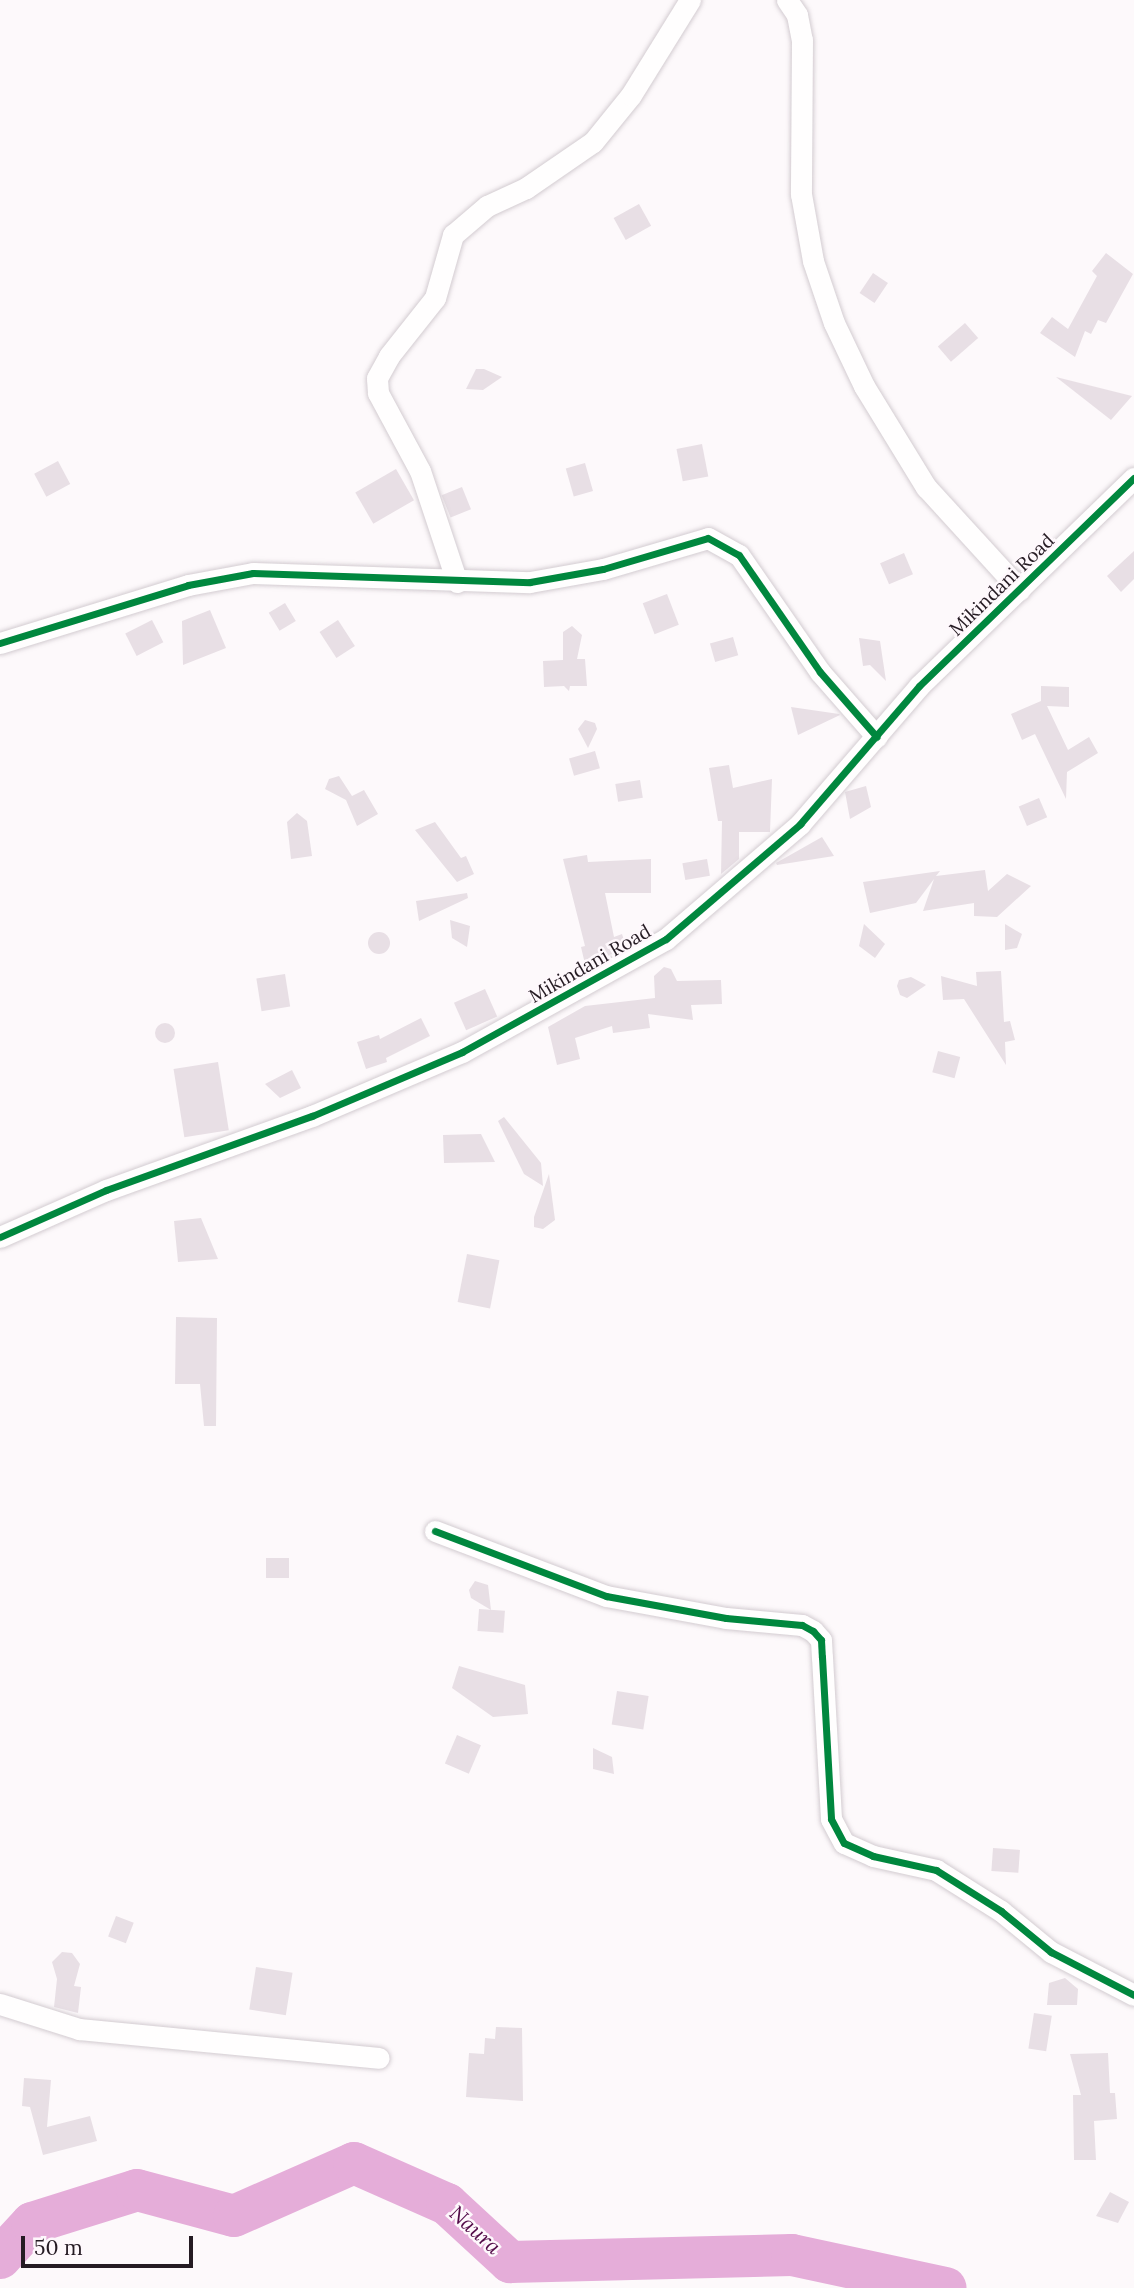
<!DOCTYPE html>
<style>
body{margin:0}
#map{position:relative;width:1134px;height:2288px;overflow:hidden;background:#fdf9fb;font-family:Lora,serif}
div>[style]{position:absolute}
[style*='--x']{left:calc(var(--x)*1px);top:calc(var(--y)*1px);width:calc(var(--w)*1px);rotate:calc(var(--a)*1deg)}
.river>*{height:42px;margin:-21px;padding:0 21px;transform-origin:21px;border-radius:21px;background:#e5add9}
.building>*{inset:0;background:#e8dfe5;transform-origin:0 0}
.round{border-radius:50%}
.roads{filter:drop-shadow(0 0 2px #d3ccd1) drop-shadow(0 0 2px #d3ccd1)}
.minor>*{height:21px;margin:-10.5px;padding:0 10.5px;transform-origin:10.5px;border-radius:10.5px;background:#fffefe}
.cycleway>*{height:7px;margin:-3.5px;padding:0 3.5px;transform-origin:3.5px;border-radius:3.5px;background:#00873e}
span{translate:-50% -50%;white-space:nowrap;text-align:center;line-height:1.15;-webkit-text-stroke:5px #fef8fc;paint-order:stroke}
.street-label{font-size:19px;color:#251b23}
.water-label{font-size:21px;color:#520a48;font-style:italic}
.scale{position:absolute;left:21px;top:2236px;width:172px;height:32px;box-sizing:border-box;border:4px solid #251b23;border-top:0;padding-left:9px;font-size:21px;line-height:24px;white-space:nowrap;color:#251b23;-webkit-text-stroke:5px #fef8fc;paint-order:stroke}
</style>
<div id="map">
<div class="river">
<div style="--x:0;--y:2258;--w:47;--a:-47.6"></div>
<div style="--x:32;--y:2223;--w:110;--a:-17.4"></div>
<div style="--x:137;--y:2190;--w:100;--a:15"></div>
<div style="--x:234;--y:2216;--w:131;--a:-23.8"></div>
<div style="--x:354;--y:2163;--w:102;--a:23.8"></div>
<div style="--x:447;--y:2204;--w:86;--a:42.6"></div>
<div style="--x:510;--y:2262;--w:282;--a:-1.4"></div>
<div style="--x:792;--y:2255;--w:157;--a:12.1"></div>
</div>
<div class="building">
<div style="left:639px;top:204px;width:25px;height:29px;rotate:61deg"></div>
<div style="clip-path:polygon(1106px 253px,1133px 274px,1106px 323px,1098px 320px,1091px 334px,1085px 331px,1075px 357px,1040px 333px,1052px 317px,1068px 329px,1097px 276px,1092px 271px)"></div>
<div style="left:873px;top:273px;width:18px;height:24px;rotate:34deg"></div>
<div style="left:965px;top:323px;width:20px;height:36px;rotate:49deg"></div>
<div style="clip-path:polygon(476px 369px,484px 369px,502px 377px,483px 390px,466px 389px)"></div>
<div style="clip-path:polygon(1056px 377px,1132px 396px,1111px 420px)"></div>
<div style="left:702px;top:444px;width:33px;height:26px;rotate:79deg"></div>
<div style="left:58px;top:461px;width:26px;height:27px;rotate:62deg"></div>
<div style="left:585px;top:463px;width:29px;height:20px;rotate:74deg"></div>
<div style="left:396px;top:469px;width:36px;height:47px;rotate:60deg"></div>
<div style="left:462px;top:487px;width:24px;height:22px;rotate:68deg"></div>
<div style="clip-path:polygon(1134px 551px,1134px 579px,1121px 592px,1107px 576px)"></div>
<div style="left:904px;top:553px;width:23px;height:26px;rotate:67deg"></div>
<div style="left:667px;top:594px;width:33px;height:26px;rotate:69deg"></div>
<div style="left:285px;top:603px;width:21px;height:19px;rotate:59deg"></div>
<div style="clip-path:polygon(210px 610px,226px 648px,183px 665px,182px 621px)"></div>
<div style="left:152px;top:620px;width:25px;height:30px;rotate:63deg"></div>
<div style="left:338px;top:620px;width:31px;height:22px;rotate:57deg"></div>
<div style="clip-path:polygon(572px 626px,582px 635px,577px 659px,585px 659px,587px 686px,570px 686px,569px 691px,564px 686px,544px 687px,543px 661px,563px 660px,563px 632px)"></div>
<div style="left:733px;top:637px;width:19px;height:24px;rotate:74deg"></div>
<div style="clip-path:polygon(859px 638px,880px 641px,886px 681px,870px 665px,863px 666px)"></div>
<div style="clip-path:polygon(1041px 686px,1069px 687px,1069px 707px,1047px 706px,1068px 750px,1089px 737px,1098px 753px,1067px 772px,1066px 799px,1035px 734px,1022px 740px,1011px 714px,1041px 701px)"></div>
<div style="clip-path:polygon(791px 707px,839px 714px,840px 715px,798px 735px)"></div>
<div style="clip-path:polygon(585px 720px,595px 723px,597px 729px,588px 748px,578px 729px)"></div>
<div style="left:595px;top:751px;width:18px;height:27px;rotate:74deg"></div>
<div style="clip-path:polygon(729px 765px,733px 788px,772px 779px,770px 832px,739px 832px,739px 859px,721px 874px,722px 821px,718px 821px,709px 768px)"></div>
<div style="clip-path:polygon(339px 776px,352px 796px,364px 790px,378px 814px,357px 826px,346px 800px,325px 789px,329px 779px)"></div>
<div style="left:640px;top:780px;width:18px;height:25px;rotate:81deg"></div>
<div style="clip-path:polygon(866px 786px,871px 807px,850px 819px,845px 792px)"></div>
<div style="left:1039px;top:798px;width:21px;height:22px;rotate:67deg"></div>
<div style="clip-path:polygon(297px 813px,307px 821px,312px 856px,291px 859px,287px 822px)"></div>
<div style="clip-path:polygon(435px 822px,461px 858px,466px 856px,474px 874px,457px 882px,415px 830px)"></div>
<div style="clip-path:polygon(822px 837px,834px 856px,777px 865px,776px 863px)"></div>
<div style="clip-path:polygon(587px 855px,588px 862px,651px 859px,651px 893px,605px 893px,614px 937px,622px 934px,626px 946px,593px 964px,585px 964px,581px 947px,585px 946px,563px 859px)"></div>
<div style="left:707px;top:859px;width:17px;height:25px;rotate:80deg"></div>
<div style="clip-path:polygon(985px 870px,988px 891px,1007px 874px,1031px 886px,997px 917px,974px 916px,974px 903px,923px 911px,934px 879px,916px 903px,870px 913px,863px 882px,940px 871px,936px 876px)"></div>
<div style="clip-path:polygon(467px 893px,468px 898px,419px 921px,416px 901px)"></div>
<div style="clip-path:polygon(450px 920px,470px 926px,467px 947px,452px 938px)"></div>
<div style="clip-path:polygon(864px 924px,885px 944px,875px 958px,859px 946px)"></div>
<div style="clip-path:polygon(1005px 924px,1022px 934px,1017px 948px,1005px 950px)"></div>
<div class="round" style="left:368px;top:932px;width:22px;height:22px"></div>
<div style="clip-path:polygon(664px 967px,671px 969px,677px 981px,721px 980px,722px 1004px,691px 1005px,693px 1020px,648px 1014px,650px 1028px,613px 1033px,612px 1026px,575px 1038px,580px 1059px,557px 1065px,548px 1027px,585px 1006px,655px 998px,654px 976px)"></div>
<div style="clip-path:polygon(1001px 971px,1004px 1022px,1010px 1021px,1015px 1040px,1005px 1042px,1006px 1065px,964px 999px,943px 1000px,941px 976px,977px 986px,976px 972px)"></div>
<div style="left:285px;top:974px;width:33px;height:29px;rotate:81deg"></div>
<div style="clip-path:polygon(911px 977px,926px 985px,907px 998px,900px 995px,897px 986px,899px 980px)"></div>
<div style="left:485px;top:989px;width:30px;height:34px;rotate:66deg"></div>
<div style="clip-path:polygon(421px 1018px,430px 1036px,386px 1058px,387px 1062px,366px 1069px,357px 1042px,379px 1035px,380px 1039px)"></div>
<div class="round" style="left:155px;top:1023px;width:20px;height:20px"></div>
<div style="left:938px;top:1051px;width:23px;height:22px;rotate:15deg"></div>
<div style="left:218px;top:1062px;width:69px;height:45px;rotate:81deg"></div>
<div style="clip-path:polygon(292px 1070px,301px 1088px,280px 1098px,265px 1084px)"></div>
<div style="clip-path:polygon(504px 1117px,541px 1163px,543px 1186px,524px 1174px,498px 1121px)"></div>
<div style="clip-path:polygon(481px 1134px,495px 1162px,444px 1163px,443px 1135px)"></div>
<div style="clip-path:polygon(549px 1174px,555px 1220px,543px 1229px,534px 1227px,534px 1217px)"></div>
<div style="clip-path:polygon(201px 1218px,218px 1259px,178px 1262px,174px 1221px)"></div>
<div style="left:467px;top:1254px;width:33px;height:49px;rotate:11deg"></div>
<div style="clip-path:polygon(176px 1317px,217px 1318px,216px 1426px,204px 1426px,200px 1384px,175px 1384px)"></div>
<div style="left:266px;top:1558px;width:23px;height:20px"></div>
<div style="clip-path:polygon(475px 1581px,488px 1585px,491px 1610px,471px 1598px,469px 1590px)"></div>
<div style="left:479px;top:1609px;width:26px;height:22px;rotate:4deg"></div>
<div style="clip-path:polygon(459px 1666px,525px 1685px,528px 1714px,493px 1717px,452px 1688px)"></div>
<div style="left:617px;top:1691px;width:32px;height:34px;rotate:9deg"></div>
<div style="left:457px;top:1735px;width:26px;height:31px;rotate:23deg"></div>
<div style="clip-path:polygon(593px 1748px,612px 1757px,614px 1774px,593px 1769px)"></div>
<div style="left:993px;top:1848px;width:27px;height:23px;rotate:4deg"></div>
<div style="left:116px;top:1916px;width:19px;height:22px;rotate:21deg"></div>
<div style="clip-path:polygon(62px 1952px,72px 1953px,80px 1964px,74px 1986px,81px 1987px,78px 2013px,54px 2007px,57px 1979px,52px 1962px)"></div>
<div style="left:256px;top:1967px;width:37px;height:43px;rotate:9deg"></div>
<div style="clip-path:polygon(1065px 1978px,1078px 1989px,1077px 2005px,1047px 2005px,1049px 1983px)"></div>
<div style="left:1034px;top:2013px;width:18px;height:36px;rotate:9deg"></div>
<div style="clip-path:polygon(496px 2027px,522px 2028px,523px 2101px,466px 2097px,469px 2053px,484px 2054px,485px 2038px,495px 2039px)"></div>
<div style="clip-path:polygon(1108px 2053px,1110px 2093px,1115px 2093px,1117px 2119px,1094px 2121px,1096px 2160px,1074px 2160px,1073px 2095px,1081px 2095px,1070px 2054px)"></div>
<div style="clip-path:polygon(24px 2078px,51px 2080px,47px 2127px,90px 2116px,97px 2141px,43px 2155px,30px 2107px,22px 2106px)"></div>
<div style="clip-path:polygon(1110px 2192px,1129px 2202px,1118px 2223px,1096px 2216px)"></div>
</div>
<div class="roads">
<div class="minor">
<div style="--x:787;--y:0;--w:18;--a:56"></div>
<div style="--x:797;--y:15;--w:25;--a:79"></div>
<div style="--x:802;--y:40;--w:154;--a:90.4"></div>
<div style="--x:801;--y:194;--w:68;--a:79.8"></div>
<div style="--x:813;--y:261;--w:65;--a:71.3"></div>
<div style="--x:834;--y:323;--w:70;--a:64.5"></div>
<div style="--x:864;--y:386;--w:119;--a:58.5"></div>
<div style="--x:926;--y:487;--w:139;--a:47.6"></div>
<div style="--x:457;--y:582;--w:117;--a:-108.4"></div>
<div style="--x:420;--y:471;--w:89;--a:-118.3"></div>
<div style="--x:378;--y:393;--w:15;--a:-94"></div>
<div style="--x:377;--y:378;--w:25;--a:-61"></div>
<div style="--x:389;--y:356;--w:74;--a:-51.6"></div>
<div style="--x:435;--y:298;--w:66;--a:-74.1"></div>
<div style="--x:453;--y:235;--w:45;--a:-40.5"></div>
<div style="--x:487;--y:206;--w:43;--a:-24.8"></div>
<div style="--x:526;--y:188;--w:81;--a:-34.5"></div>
<div style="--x:593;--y:142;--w:60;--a:-51"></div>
<div style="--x:631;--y:95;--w:112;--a:-58.2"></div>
<div style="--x:0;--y:643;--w:197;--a:-17.1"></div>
<div style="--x:188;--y:585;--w:66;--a:-10.5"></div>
<div style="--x:253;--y:573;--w:277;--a:1.9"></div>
<div style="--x:530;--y:582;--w:74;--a:-10.1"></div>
<div style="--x:603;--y:569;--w:109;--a:-16.4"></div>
<div style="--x:708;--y:538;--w:35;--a:29"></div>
<div style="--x:739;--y:555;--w:142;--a:55.3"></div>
<div style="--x:820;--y:672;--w:86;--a:48.8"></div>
<div style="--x:0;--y:1237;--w:116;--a:-23.9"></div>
<div style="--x:106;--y:1190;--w:219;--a:-19.8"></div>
<div style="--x:312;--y:1116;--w:163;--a:-23.1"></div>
<div style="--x:462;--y:1052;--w:233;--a:-29"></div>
<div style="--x:666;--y:939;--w:177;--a:-40.6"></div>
<div style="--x:800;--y:824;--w:182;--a:-49.2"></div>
<div style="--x:919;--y:686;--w:299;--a:-44.1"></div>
<div style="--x:435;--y:1531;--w:183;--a:20.8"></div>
<div style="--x:606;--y:1596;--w:122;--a:10.4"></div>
<div style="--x:726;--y:1618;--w:76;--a:5.3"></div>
<div style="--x:802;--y:1625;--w:13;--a:29"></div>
<div style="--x:813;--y:1631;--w:12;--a:48"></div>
<div style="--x:821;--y:1640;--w:17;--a:87"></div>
<div style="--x:822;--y:1657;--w:162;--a:86.8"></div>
<div style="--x:831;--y:1819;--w:27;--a:62"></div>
<div style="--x:844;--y:1843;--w:32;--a:24"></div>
<div style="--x:873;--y:1856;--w:65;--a:12.5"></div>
<div style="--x:936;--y:1870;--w:77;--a:32.2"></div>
<div style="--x:1001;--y:1911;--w:65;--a:39.4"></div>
<div style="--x:1051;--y:1952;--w:93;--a:27.4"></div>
<div style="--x:0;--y:2004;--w:83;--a:17.6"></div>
<div style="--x:79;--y:2029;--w:301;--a:5.5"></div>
</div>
</div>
<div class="cycleway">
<div style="--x:0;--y:643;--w:197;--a:-17.1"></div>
<div style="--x:188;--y:585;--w:66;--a:-10.5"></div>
<div style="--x:253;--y:573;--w:277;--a:1.9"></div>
<div style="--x:530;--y:582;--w:74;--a:-10.1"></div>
<div style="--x:603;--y:569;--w:109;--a:-16.4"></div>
<div style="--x:708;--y:538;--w:35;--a:29"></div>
<div style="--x:739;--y:555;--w:142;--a:55.3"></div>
<div style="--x:820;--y:672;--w:86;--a:48.8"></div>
<div style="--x:0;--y:1237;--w:116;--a:-23.9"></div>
<div style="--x:106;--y:1190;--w:219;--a:-19.8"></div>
<div style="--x:312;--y:1116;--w:163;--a:-23.1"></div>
<div style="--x:462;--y:1052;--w:233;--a:-29"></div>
<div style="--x:666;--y:939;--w:177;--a:-40.6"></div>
<div style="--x:800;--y:824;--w:182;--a:-49.2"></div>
<div style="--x:919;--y:686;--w:299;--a:-44.1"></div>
<div style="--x:435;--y:1531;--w:183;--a:20.8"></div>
<div style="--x:606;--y:1596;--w:122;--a:10.4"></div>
<div style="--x:726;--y:1618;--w:76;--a:5.3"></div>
<div style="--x:802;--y:1625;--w:13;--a:29"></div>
<div style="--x:813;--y:1631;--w:12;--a:48"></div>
<div style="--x:821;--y:1640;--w:17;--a:87"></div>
<div style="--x:822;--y:1657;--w:162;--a:86.8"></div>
<div style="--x:831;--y:1819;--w:27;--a:62"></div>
<div style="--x:844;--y:1843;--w:32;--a:24"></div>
<div style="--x:873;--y:1856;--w:65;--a:12.5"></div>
<div style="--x:936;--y:1870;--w:77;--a:32.2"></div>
<div style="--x:1001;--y:1911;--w:65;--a:39.4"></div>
<div style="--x:1051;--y:1952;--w:93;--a:27.4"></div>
</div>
<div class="street-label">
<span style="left:1002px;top:585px;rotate:-44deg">Mikindani Road</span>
<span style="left:590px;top:964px;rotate:-30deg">Mikindani Road</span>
</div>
<div class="water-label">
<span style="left:475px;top:2230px;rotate:42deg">Naura</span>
</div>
<div class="scale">50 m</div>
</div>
